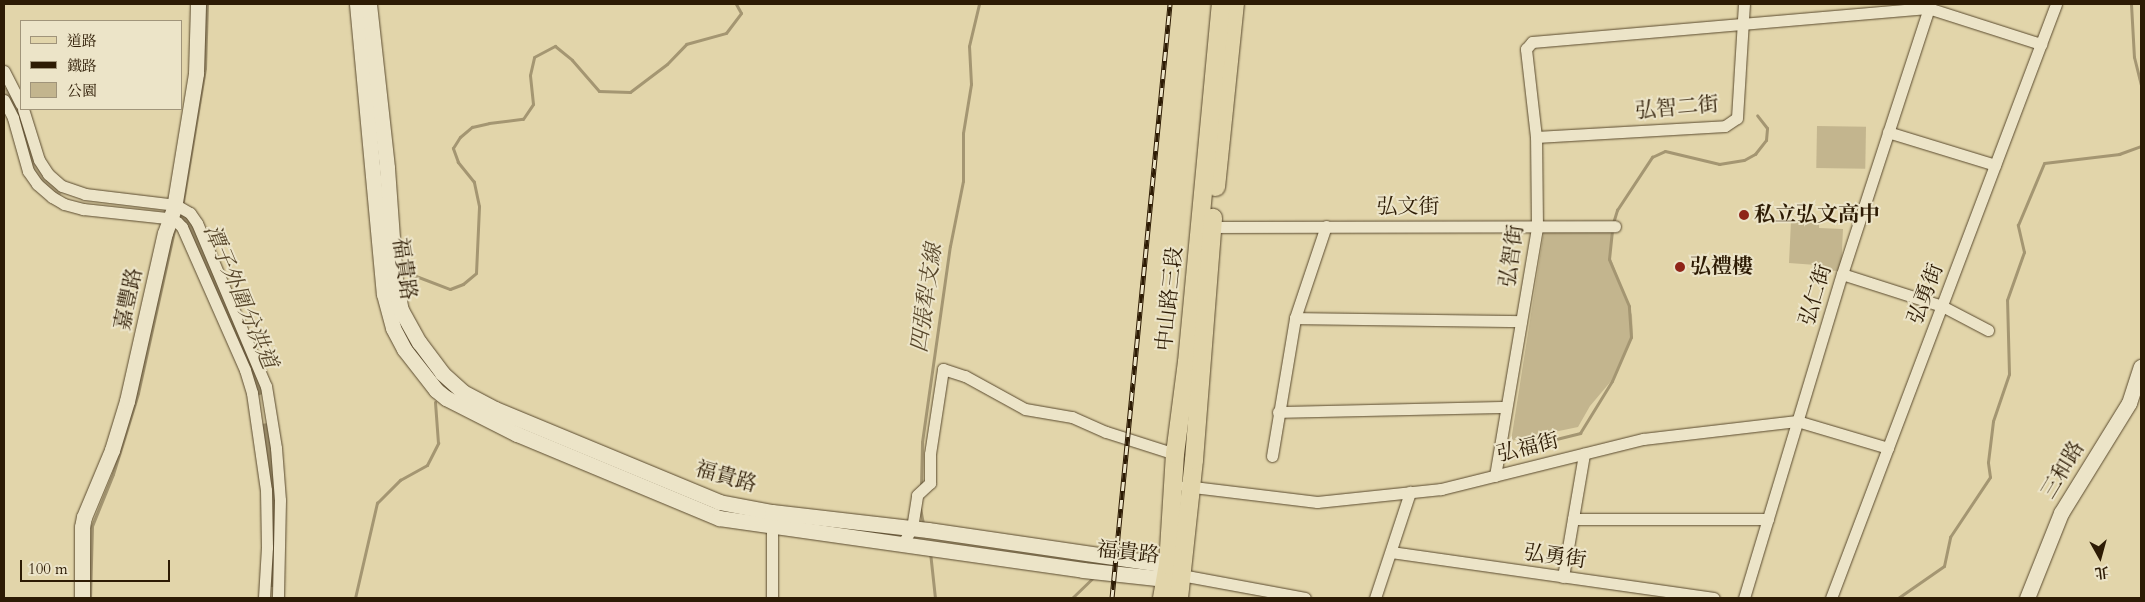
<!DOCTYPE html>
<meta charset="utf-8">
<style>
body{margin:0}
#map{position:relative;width:2145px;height:602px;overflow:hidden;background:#e2d5aa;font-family:Cardo,"Noto Serif TC",serif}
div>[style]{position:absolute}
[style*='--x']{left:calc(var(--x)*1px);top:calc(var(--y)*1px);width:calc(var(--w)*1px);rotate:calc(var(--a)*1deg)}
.green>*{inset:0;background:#c3b58e;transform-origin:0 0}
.water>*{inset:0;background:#a49672;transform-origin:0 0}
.stream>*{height:3px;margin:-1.5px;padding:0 1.5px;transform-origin:1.5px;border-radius:1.5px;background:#a49672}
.canal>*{height:10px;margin:-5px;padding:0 5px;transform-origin:5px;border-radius:5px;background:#a49672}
.roads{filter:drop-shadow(0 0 1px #5a4a2e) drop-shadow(0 0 1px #5a4a2e)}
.street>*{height:11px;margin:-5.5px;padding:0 5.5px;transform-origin:5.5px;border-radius:5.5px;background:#ece4c8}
.secondary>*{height:15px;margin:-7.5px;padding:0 7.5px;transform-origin:7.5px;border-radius:7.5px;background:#ece4c8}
.primary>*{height:18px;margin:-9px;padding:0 9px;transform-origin:9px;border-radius:9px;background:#e2d5aa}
.rail>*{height:5px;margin-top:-2.5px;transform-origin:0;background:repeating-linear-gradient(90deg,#ece4c8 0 9px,#2d1b04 0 18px);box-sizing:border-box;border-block:1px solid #2d1b04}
.dots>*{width:14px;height:14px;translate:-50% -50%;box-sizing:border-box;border:2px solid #ece4c8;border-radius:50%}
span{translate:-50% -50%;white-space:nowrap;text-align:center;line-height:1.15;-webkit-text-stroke:4px #ece4c8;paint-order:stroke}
.street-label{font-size:21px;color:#2d1b04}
.poi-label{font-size:21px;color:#2d1b04;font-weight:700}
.left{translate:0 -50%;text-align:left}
.water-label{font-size:22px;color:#57462a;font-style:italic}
.frame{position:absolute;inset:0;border:5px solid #2d1b04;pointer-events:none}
.legend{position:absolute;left:20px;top:20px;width:162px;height:90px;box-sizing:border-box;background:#ece4c8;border:1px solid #a0947a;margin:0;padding:6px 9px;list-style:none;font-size:15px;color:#2d1b04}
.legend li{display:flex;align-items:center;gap:10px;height:25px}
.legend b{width:25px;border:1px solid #a0947a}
.north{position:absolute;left:2075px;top:532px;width:50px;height:50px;-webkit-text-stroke:4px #ece4c8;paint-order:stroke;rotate:173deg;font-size:14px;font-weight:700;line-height:20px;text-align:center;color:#2d1b04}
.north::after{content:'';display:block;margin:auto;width:18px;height:22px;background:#2d1b04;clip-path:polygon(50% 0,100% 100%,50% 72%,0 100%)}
.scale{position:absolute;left:20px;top:560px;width:150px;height:22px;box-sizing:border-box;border:2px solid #2d1b04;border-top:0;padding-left:6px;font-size:15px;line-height:18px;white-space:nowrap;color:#2d1b04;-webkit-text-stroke:4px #ece4c8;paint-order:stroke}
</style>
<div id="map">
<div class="green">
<div style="clip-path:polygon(9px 86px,25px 121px,62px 191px,60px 196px,57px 196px,33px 174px,4px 94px,4px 89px)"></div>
<div style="left:1817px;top:126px;width:49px;height:42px;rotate:1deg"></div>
<div style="clip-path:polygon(1791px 221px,1819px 222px,1819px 228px,1843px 229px,1841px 271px,1817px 270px,1816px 265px,1789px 263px)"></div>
<div style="clip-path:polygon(1544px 231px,1611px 232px,1611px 259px,1632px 315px,1633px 335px,1612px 380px,1590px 406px,1578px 427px,1511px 441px)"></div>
</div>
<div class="water">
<div style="left:195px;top:227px;width:180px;height:8px;rotate:67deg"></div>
<div style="clip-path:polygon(269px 423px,277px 491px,275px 587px,267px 587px,261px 424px)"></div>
</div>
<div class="stream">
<div style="--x:2131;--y:4;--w:53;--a:86.8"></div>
<div style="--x:2134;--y:57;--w:30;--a:76"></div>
<div style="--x:183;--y:201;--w:135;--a:-80.6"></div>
<div style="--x:205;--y:68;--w:64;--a:-88.2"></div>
<div style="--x:1613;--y:223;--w:14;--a:-73"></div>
<div style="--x:1617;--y:210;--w:64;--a:-56.6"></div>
<div style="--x:1652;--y:157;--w:14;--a:-25"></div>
<div style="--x:1665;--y:151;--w:56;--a:13.5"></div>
<div style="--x:1719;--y:164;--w:25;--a:-9"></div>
<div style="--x:1744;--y:160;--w:13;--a:-29"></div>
<div style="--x:1755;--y:154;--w:18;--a:-52"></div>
<div style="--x:1766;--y:140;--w:12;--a:-85"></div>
<div style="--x:1767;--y:128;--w:16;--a:-128"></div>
<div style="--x:408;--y:273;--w:45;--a:20.9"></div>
<div style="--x:450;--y:289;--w:14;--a:-21"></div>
<div style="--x:463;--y:284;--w:17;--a:-40"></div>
<div style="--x:476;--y:273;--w:67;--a:-87.4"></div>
<div style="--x:479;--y:206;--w:25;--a:-102"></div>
<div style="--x:474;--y:182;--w:26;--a:-129"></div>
<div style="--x:458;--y:162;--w:15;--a:-110"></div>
<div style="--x:453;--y:148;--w:13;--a:-58"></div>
<div style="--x:460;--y:137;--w:16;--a:-40"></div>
<div style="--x:472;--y:127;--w:17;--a:-13"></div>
<div style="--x:489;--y:123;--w:34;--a:-7"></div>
<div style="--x:523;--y:119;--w:18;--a:-56"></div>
<div style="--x:533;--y:104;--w:29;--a:-96"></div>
<div style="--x:530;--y:75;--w:18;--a:-77"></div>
<div style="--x:534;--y:57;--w:24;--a:-28"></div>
<div style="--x:555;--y:46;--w:22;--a:39"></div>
<div style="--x:572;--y:60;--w:41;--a:48.9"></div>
<div style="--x:599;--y:91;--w:31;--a:2"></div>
<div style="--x:630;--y:92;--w:46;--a:-37.1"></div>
<div style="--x:667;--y:64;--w:28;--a:-46"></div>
<div style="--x:686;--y:44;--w:41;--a:-15.4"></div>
<div style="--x:726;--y:33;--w:25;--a:-53"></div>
<div style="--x:741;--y:13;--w:10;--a:-119"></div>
<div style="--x:1528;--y:446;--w:54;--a:-14"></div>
<div style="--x:1580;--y:433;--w:61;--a:-58.4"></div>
<div style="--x:1612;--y:381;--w:48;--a:-66.6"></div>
<div style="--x:1631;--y:337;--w:31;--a:-94"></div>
<div style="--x:1629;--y:306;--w:51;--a:-113.1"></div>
<div style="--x:1609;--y:259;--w:30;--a:-84"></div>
<div style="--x:921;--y:487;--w:45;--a:-88.7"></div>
<div style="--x:922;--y:442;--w:198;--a:-81.9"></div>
<div style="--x:950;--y:246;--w:66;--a:-78.7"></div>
<div style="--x:963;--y:181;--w:48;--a:-90"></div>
<div style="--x:963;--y:133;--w:50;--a:-80.7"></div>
<div style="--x:971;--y:84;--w:38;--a:-93"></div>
<div style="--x:969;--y:46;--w:43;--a:-76.6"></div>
<div style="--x:920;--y:508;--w:16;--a:79"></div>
<div style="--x:930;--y:552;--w:46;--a:83.8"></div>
<div style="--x:90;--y:598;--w:72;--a:-88.4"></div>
<div style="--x:92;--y:526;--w:56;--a:-68"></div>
<div style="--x:113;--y:474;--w:85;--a:-72.8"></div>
<div style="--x:138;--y:393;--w:166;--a:-77.5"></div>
<div style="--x:355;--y:598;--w:98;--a:-77"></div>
<div style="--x:377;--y:503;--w:33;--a:-45"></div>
<div style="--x:400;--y:480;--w:31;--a:-29"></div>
<div style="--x:427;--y:465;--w:25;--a:-63"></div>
<div style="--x:438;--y:443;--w:41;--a:-94.2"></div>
<div style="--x:1072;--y:598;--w:32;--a:-44"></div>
<div style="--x:1898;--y:598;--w:56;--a:-34.8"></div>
<div style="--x:1944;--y:566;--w:30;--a:-78"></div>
<div style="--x:1950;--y:537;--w:72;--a:-56.3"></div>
<div style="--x:1990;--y:477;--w:15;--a:-98"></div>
<div style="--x:1988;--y:462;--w:41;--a:-83"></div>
<div style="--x:1993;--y:421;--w:50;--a:-71.2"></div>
<div style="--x:2009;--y:374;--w:74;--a:-91.5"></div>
<div style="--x:2007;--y:300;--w:51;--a:-70.5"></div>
<div style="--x:2024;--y:252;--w:28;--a:-103"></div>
<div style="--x:2018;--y:225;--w:67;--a:-67.2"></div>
<div style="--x:2044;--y:163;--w:76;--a:-6.8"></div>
<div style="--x:2119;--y:154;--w:23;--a:-20"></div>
</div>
<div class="canal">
<div style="--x:185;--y:217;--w:26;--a:59"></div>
</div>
<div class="roads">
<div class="street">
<div style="--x:4;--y:71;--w:37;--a:63"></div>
<div style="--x:4;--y:100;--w:20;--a:63"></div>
<div style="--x:13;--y:118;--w:55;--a:74.2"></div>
<div style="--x:28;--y:171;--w:16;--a:55"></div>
<div style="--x:37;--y:184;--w:20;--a:41"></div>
<div style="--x:52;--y:197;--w:14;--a:30"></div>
<div style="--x:64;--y:204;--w:20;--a:15"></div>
<div style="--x:83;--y:209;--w:84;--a:6.1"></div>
<div style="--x:167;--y:218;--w:11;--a:22"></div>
<div style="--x:177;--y:222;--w:7;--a:45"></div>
<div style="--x:182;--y:227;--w:156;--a:66.2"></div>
<div style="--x:245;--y:370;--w:24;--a:73"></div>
<div style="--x:252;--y:393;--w:98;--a:81.8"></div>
<div style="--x:266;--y:490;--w:57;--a:89"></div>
<div style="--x:267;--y:547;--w:51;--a:93.4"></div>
<div style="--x:23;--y:109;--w:53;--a:72.6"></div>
<div style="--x:39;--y:160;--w:17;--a:57"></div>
<div style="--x:48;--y:174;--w:18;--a:41"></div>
<div style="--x:62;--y:186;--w:24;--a:19"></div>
<div style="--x:85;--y:194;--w:92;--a:6.9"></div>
<div style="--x:176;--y:205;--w:16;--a:30"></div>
<div style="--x:190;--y:213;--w:12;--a:55"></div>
<div style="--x:197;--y:223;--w:177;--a:67.1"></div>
<div style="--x:266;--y:386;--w:63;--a:80.8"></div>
<div style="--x:276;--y:448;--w:52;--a:85.6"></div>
<div style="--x:280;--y:500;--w:98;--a:91.2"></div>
<div style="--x:1888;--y:132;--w:112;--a:17.1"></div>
<div style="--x:1536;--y:137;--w:189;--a:-3.3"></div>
<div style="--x:1725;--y:126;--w:14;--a:-34"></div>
<div style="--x:1737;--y:118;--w:114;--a:-86.5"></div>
<div style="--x:1207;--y:227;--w:408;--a:-0.1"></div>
<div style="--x:1842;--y:274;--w:105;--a:17.7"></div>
<div style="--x:1942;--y:306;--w:52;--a:27.6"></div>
<div style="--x:1295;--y:318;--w:226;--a:0.8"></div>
<div style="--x:1278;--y:412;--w:228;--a:-1.3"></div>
<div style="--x:1272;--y:456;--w:140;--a:-80.5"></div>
<div style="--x:1295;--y:318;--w:97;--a:-71.4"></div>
<div style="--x:1495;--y:476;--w:253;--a:-80.4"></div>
<div style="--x:1537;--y:227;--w:90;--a:-90.6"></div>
<div style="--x:1536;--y:137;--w:89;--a:-96.5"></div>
<div style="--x:1526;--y:49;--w:9;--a:-49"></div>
<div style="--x:1532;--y:42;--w:397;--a:-4.9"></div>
<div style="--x:1928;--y:8;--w:119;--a:17.7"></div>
<div style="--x:1185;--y:486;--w:133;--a:6.9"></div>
<div style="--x:1317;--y:502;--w:125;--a:-6"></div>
<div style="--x:1441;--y:489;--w:208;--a:-13.9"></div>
<div style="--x:1643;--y:439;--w:155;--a:-6.7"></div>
<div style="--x:1797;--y:421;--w:95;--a:16.5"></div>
<div style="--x:772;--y:518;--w:80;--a:90"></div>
<div style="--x:1573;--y:519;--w:195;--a:0"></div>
<div style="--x:902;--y:545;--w:20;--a:-60"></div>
<div style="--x:912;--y:528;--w:33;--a:-81"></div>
<div style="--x:917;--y:495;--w:18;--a:-43"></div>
<div style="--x:930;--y:483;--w:29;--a:-90"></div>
<div style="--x:930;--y:454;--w:86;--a:-81.3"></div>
<div style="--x:943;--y:369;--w:23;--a:18"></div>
<div style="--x:965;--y:376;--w:68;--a:28.8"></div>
<div style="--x:1025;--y:409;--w:48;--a:9.7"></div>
<div style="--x:1072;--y:417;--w:37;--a:24"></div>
<div style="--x:1106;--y:432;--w:72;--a:17.7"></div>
<div style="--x:1391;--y:552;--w:326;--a:8.1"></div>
<div style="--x:1181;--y:575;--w:126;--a:10.5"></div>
<div style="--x:1563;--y:577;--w:125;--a:-80.3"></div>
<div style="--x:1375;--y:598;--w:112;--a:-71.7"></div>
<div style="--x:1744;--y:598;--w:338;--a:-73.2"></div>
<div style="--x:1842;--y:274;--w:284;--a:-71.9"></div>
<div style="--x:1831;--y:598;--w:635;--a:-69.25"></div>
</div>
<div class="secondary">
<div style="--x:357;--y:4;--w:291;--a:84.7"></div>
<div style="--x:384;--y:294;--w:35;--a:75"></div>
<div style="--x:393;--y:328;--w:24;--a:62"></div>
<div style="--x:404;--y:349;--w:52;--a:52"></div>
<div style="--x:436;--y:390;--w:13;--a:39"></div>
<div style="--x:446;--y:398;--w:80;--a:26.9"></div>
<div style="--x:517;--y:434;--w:219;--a:22.6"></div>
<div style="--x:719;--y:518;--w:368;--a:8.1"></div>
<div style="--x:1083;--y:570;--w:83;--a:6.2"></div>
<div style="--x:1166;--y:579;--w:11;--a:-15"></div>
<div style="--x:369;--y:4;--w:165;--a:83.7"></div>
<div style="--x:387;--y:168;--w:112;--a:85.9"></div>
<div style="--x:395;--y:280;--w:31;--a:79"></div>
<div style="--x:401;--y:310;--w:37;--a:61"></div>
<div style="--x:419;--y:342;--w:39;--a:53"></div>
<div style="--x:442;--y:373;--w:28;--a:42"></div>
<div style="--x:463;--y:392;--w:36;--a:28"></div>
<div style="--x:495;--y:409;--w:243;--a:22.5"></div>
<div style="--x:719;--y:502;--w:54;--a:10.7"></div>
<div style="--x:772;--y:512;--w:157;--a:6.6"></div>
<div style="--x:928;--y:530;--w:243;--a:8.3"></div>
<div style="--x:1168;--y:565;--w:12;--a:42"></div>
<div style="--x:82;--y:598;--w:71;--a:-90"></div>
<div style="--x:82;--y:527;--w:10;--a:-79"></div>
<div style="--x:84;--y:517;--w:73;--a:-67.3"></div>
<div style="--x:112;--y:450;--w:51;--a:-73"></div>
<div style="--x:127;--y:401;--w:172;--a:-77.3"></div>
<div style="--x:165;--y:233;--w:27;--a:-70"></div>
<div style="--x:174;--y:208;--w:137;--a:-80.7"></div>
<div style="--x:196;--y:73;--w:69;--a:-88.3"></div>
<div style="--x:2027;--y:598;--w:92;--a:-68.2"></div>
<div style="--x:2061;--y:513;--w:129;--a:-58.3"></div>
<div style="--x:2129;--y:403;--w:38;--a:-72"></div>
</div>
<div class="primary">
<div style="--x:1216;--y:187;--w:184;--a:-84.1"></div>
<div style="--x:1162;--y:598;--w:34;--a:-80"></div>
<div style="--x:1168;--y:565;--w:111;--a:-86.4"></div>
<div style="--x:1175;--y:454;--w:93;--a:-82.6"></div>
<div style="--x:1187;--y:362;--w:360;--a:-84.6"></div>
<div style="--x:1179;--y:598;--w:139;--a:-83.8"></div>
<div style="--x:1194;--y:460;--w:243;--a:-85.5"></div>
</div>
</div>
<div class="rail">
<div style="--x:1112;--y:598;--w:597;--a:-84.42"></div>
</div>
<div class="dots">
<div style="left:1744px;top:215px;background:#8f2418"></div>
<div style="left:1680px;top:267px;background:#8f2418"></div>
</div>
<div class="street-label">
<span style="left:1677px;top:108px;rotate:-5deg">弘智二街</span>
<span style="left:1408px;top:207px">弘文街</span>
<span style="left:1512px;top:256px;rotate:-82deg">弘智街</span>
<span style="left:404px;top:269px;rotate:82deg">福貴路</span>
<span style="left:1926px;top:294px;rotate:-69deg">弘勇街</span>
<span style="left:1816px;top:295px;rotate:-73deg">弘仁街</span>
<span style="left:129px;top:299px;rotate:-78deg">嘉豐路</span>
<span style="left:1170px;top:299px;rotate:-84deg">中山路三段</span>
<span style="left:1528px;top:448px;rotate:-14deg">弘福街</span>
<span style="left:2063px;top:470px;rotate:-59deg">三和路</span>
<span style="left:726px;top:477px;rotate:16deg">福貴路</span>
<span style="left:1128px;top:553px;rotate:6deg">福貴路</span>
<span style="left:1555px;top:557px;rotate:8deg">弘勇街</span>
</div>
<div class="poi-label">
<span class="left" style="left:1754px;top:215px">私立弘文高中</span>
<span class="left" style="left:1690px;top:267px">弘禮樓</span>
</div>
<div class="water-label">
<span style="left:240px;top:297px;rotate:67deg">潭子外圍分洪道</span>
<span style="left:927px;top:298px;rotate:-82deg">四張犁支線</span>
</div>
<div class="frame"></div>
<ul class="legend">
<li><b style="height:6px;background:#e2d5aa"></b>道路</li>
<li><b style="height:6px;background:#2d1b04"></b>鐵路</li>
<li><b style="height:14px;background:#c3b58e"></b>公園</li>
</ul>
<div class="north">北</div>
<div class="scale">100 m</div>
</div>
